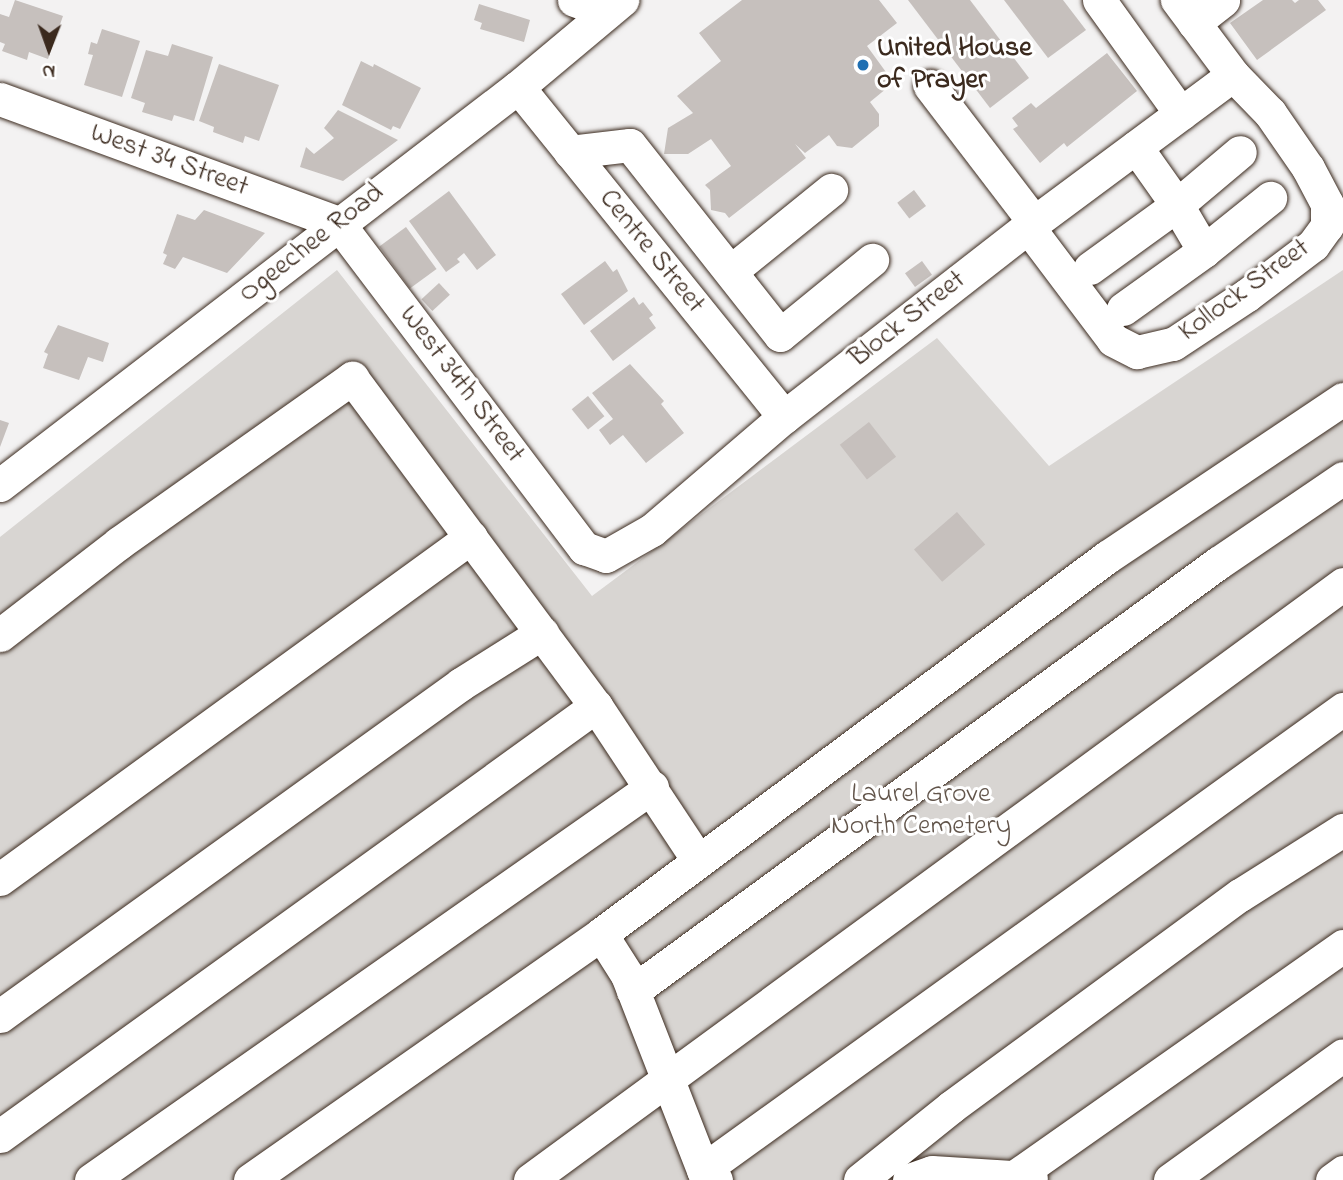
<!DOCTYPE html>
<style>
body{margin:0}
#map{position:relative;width:1343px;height:1180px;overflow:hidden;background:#f3f2f2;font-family:"Indie Flower",sans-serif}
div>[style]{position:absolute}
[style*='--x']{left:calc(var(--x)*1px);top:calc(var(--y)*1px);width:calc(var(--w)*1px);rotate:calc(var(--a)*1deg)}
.green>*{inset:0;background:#d8d5d2}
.building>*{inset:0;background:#c6c0bd;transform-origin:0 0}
.roads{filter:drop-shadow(0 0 2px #3b2a1e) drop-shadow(0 0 2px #3b2a1e)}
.minor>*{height:33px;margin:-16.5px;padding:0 16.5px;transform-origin:16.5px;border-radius:16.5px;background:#fff}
.dots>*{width:19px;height:19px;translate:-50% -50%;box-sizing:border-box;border:4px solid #fff;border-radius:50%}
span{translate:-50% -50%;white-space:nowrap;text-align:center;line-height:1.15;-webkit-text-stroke:6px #fff;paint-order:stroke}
.poi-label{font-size:28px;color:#3b2a1e;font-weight:700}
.left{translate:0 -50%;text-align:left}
.street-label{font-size:28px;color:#3b2a1e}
.park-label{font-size:28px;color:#62554b}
.north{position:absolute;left:14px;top:14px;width:70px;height:70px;-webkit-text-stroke:5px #fff;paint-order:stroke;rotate:181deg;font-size:19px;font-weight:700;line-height:28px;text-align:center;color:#3b2a1e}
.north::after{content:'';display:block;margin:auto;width:24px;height:32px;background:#3b2a1e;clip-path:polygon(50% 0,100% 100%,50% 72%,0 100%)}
</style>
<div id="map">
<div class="green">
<div style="clip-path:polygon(337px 270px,592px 596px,937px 338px,1049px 466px,1343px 270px,1343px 1180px,0 1180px,0 537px)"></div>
</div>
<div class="building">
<div style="clip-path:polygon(15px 0,63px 16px,48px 59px,29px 52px,27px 60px,2px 51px,5px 44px,0 42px,0 14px,9px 17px)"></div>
<div style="clip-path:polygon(742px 0,879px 0,897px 23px,867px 46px,891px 79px,884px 84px,887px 88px,870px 102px,879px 114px,879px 126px,852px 148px,837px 146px,829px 135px,805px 153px,795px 144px,806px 158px,729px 218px,725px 213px,711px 210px,710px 190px,705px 185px,731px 166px,711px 139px,688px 154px,664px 154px,668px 128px,693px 113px,677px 96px,721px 61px,699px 33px)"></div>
<div style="clip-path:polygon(908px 0,970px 0,1029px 78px,990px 108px)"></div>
<div style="clip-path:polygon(1004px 0,1063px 0,1086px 30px,1048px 58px)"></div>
<div style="clip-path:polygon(1263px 0,1292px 0,1295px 3px,1299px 0,1318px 0,1326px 10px,1257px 60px,1230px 23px)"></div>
<div style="clip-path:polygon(479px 4px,530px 20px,524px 42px,480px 29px,482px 23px,474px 20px)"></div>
<div style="clip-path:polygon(102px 29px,140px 41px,122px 97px,84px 85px,93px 55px,88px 54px,91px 42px,97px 44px)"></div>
<div style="clip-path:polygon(172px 44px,213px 57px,194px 121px,174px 115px,172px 121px,142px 112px,145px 103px,131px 98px,146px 50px,168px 56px)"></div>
<div style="clip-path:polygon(1107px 53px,1137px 91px,1067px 147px,1064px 143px,1040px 163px,1013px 129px,1018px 126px,1012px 118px,1031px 103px,1036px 108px)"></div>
<div style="clip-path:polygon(361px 61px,373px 67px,374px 64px,421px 88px,400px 129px,393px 126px,391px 130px,342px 105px)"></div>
<div style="clip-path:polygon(219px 64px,279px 85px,259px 141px,245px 136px,243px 143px,213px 132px,214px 127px,199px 121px)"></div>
<div style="clip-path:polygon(338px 110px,398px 140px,343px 181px,300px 167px,306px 147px,314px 154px,334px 138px,324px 128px)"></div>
<div style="left:914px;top:190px;width:20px;height:21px;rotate:53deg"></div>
<div style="clip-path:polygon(449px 191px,496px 255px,477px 270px,464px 253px,457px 259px,460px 262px,446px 272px,409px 221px)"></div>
<div style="clip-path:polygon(204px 210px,265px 233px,227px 273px,183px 257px,175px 269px,163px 264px,167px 255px,163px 253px,177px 214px,195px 220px)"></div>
<div style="left:406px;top:227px;width:52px;height:33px;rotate:54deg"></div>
<div style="clip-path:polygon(605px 261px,613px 272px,617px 269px,628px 291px,584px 325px,561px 294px)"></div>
<div style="left:922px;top:261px;width:17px;height:21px;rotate:54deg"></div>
<div style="left:439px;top:283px;width:16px;height:24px;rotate:47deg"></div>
<div style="clip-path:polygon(634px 297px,639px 305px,643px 302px,653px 315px,649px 318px,656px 328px,613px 361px,590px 331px)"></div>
<div style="clip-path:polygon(58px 325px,109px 343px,103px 362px,88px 357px,79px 380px,43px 368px,48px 354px,44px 352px)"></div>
<div style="clip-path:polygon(630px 364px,664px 401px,661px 404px,684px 433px,646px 463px,623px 435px,610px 445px,599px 430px,613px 419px,592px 393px)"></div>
<div style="left:588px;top:396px;width:26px;height:21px;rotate:51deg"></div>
<div style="clip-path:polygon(0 420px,9px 423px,0 447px)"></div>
<div style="left:869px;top:422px;width:44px;height:37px;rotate:52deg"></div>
<div style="left:957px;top:512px;width:43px;height:57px;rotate:49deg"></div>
</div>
<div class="roads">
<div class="minor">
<div style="--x:574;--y:0;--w:35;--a:20"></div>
<div style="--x:1099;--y:0;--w:140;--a:54.3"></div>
<div style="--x:1194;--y:23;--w:37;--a:-38"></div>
<div style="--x:930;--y:86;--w:171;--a:52.6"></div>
<div style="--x:518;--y:87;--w:424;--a:51.1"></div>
<div style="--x:0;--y:99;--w:360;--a:20.1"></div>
<div style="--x:338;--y:223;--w:408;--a:52.9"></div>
<div style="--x:584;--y:548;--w:23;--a:20"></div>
<div style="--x:606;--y:556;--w:53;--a:-29.5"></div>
<div style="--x:652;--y:530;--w:174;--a:-40.6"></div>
<div style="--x:784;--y:417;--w:309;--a:-37.9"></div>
<div style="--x:1028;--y:227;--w:255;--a:-36.6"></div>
<div style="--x:570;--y:152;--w:60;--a:-6.7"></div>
<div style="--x:630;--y:145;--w:242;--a:51.7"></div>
<div style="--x:780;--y:335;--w:119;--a:-39.2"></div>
<div style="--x:1028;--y:227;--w:141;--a:53"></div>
<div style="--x:1113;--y:340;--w:27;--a:27"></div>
<div style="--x:1137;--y:352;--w:37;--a:-13"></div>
<div style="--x:1173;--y:344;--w:89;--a:-33.5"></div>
<div style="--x:1247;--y:295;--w:83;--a:-37.1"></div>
<div style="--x:1313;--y:245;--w:24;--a:-54"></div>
<div style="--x:1327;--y:226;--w:22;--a:-90"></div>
<div style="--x:1327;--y:204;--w:41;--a:-117.8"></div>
<div style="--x:1308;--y:168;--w:67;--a:-124.6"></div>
<div style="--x:1270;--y:113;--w:53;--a:-134.2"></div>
<div style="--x:1233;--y:75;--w:94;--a:-126.7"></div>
<div style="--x:1204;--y:251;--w:85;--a:-38.8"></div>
<div style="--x:1090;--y:268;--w:107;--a:-35.9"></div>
<div style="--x:1177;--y:205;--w:71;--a:-125.3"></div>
<div style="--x:731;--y:271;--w:129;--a:-39"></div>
<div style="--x:1123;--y:309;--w:100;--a:-35.6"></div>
<div style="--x:1204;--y:251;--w:53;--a:-120.4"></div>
<div style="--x:1177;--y:205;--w:82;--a:-40.1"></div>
<div style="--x:0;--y:485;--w:653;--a:-37.54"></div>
<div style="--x:518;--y:87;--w:136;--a:-39.9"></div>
<div style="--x:0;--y:635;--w:150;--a:-37.7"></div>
<div style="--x:119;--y:543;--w:286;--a:-35.3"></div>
<div style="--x:352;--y:378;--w:409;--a:53.4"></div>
<div style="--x:596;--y:706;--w:185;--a:56.5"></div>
<div style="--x:0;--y:879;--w:582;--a:-35.98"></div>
<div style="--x:601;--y:934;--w:49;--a:57.6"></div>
<div style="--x:627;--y:975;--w:220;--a:68.7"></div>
<div style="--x:633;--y:991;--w:725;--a:-36.19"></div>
<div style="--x:1218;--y:563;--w:151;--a:-34.2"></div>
<div style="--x:0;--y:1016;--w:568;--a:-35.76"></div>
<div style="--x:461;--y:684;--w:96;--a:-32.2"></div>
<div style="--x:0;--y:1136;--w:735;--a:-35.81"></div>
<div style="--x:91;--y:1180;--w:685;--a:-35.01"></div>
<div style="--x:250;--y:1180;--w:429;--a:-35"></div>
<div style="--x:601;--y:934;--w:631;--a:-36.69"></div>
<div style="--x:1107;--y:557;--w:284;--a:-33.8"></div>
<div style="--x:530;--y:1180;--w:1008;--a:-36.24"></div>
<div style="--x:716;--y:1180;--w:16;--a:-142"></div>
<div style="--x:703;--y:1170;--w:789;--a:-35.77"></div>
<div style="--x:860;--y:1180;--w:117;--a:-38.7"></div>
<div style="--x:951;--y:1107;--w:358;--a:-36.3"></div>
<div style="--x:1240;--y:895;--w:122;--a:-32.3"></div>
<div style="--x:909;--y:1180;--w:24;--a:-19"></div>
<div style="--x:932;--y:1172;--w:99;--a:3.5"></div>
<div style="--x:1010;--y:1180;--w:407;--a:-35.1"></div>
<div style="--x:1170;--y:1180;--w:213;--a:-35.8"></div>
<div style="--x:1332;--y:1180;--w:14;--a:-36"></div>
</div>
</div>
<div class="dots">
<div style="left:863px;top:65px;background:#1f6fb2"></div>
</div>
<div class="poi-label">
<span class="left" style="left:877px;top:65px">United House<br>of Prayer</span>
</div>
<div class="street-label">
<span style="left:169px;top:161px;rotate:20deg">West 34 Street</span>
<span style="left:312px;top:244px;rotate:-38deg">Ogeechee Road</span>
<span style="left:651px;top:252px;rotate:51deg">Centre Street</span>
<span style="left:1245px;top:291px;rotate:-36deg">Kollock Street</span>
<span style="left:908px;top:320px;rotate:-38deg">Block Street</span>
<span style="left:461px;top:385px;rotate:53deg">West 34th Street</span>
</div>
<div class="park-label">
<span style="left:921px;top:811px">Laurel Grove<br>North Cemetery</span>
</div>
<div class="north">N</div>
</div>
